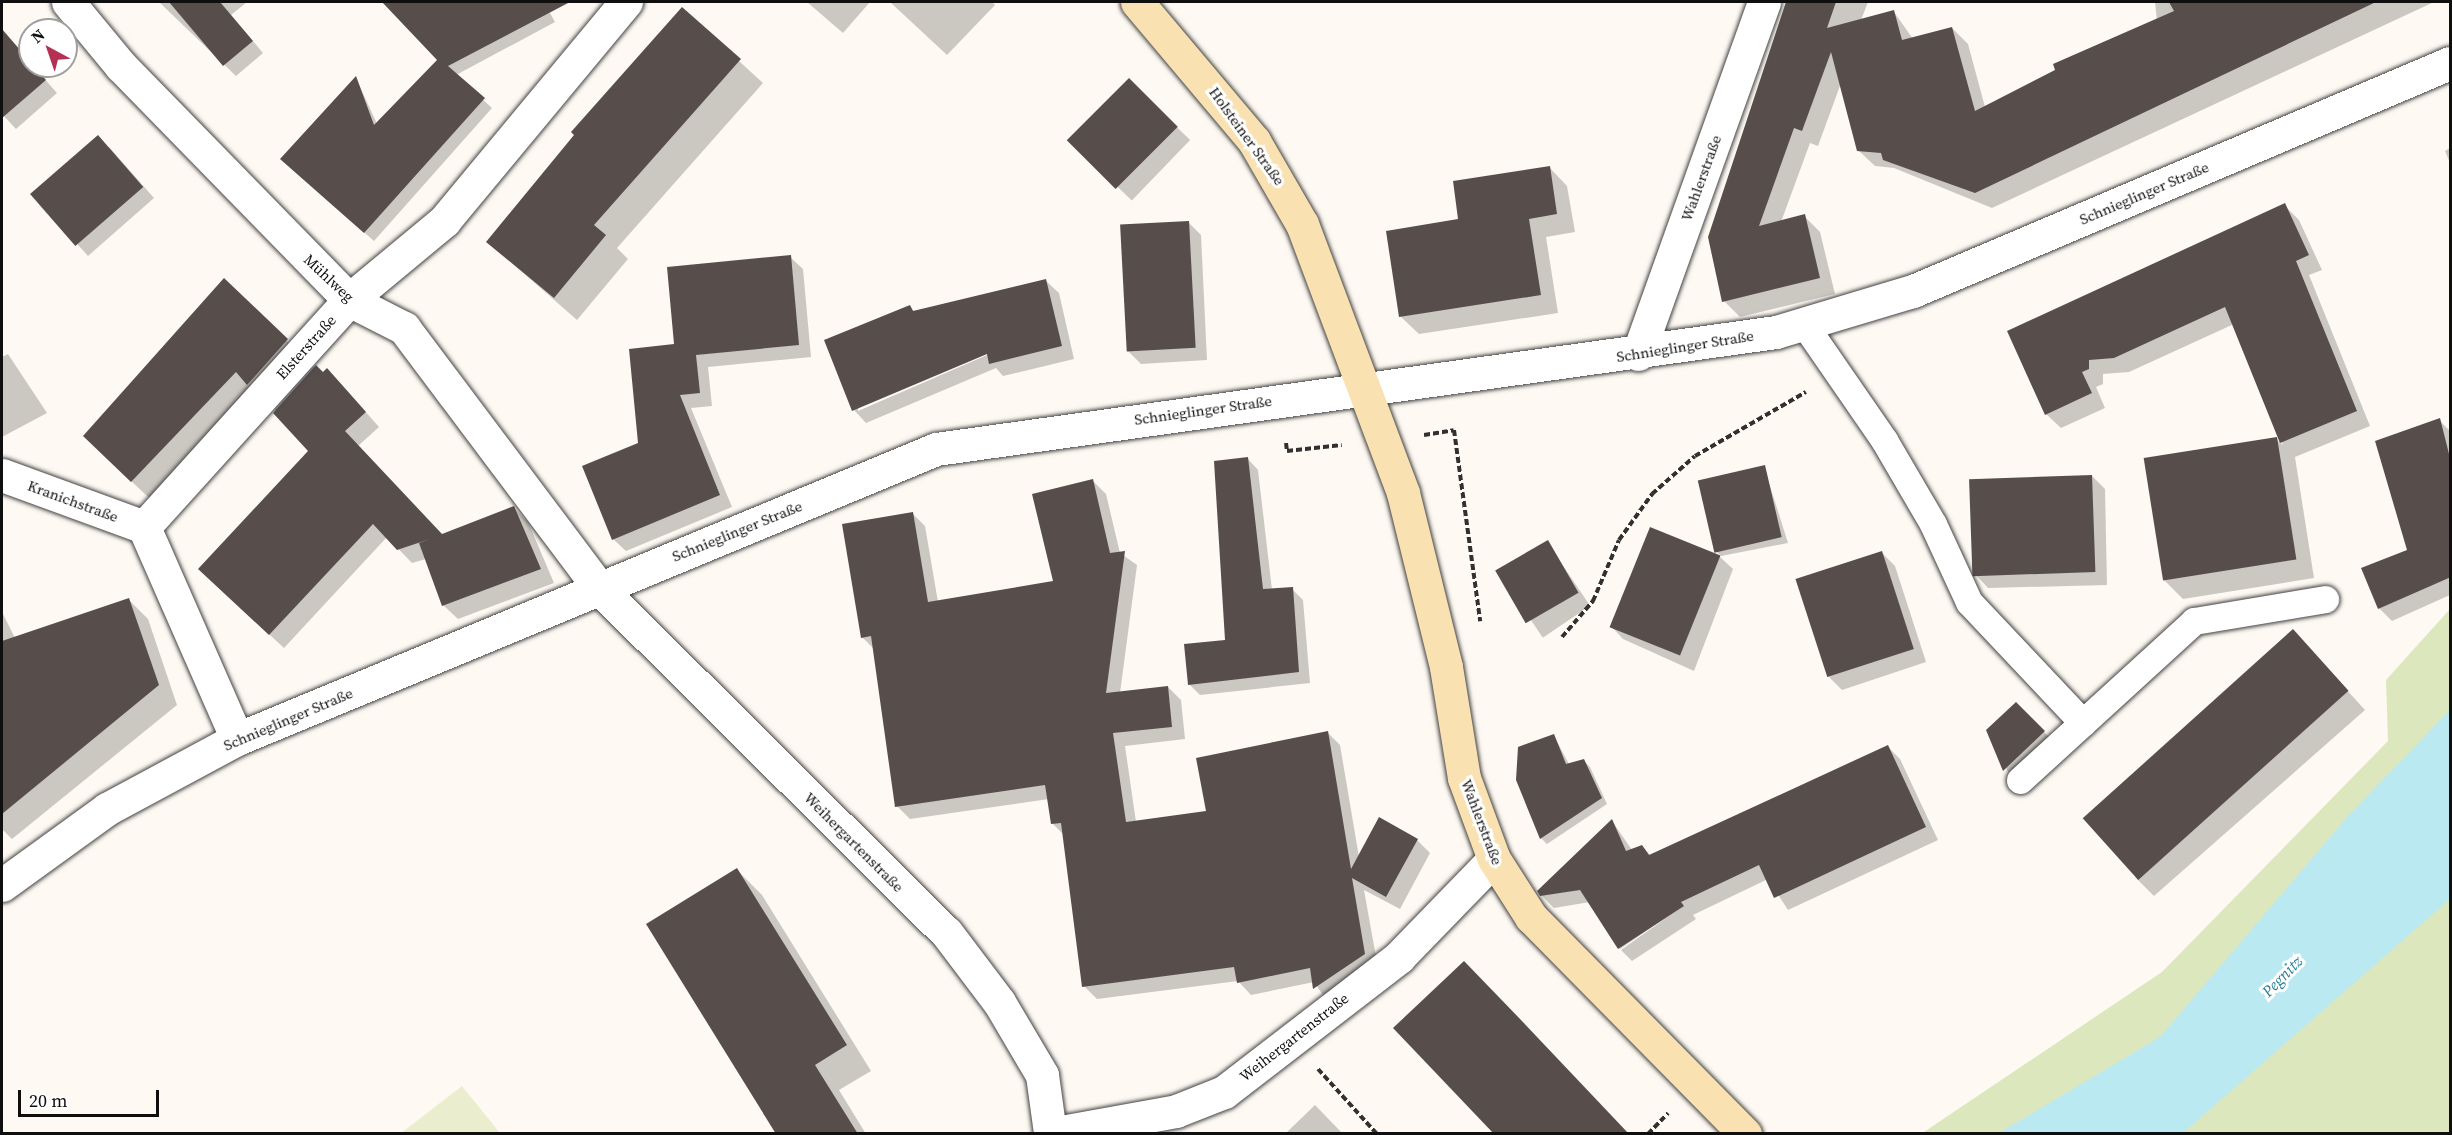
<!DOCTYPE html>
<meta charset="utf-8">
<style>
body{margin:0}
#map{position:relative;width:2452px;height:1135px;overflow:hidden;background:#fef9f2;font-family:"Source Serif 4",serif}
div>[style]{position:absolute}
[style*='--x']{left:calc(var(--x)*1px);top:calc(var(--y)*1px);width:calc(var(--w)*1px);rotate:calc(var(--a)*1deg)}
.green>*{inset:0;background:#dce7bd}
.pitch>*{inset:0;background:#ebeece}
.water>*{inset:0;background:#bae9f2}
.shadow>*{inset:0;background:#0003;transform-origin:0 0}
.building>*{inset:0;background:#574e4c;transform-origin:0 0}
.path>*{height:4px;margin-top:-2px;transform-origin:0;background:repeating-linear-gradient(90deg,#313131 0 6px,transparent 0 9px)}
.roads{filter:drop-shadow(0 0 2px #424242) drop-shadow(0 0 2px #424242)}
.lane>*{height:27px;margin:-13.5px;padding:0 13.5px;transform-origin:13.5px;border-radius:13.5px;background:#fff}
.street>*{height:33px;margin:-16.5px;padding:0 16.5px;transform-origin:16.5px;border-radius:16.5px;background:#fff}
.secondary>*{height:33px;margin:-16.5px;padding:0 16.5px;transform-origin:16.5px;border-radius:16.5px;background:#f9e1b2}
span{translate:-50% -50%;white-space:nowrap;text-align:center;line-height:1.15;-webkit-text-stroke:6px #fff;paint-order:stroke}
.street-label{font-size:15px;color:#0f0f0f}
.water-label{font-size:16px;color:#217f98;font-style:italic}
.frame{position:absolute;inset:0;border:3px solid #0f0f0f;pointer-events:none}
.north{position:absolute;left:18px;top:18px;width:60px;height:60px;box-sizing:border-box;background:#fff;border:2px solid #9f9f9f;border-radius:50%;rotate:320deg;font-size:16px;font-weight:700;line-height:24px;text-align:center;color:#0f0f0f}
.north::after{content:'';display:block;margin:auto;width:21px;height:27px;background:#b53055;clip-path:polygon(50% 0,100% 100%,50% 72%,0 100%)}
.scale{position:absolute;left:18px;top:1090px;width:141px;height:27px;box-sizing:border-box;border:3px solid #0f0f0f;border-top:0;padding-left:8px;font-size:18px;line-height:21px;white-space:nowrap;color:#0f0f0f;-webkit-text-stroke:4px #fff;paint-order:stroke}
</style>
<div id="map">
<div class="green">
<div style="clip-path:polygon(2450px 609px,2450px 1133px,1921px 1134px,2162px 972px,2388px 741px,2386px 680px)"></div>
</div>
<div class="pitch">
<div style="clip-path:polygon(462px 1086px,500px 1133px,401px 1133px)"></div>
</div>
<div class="water">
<div style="clip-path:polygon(2450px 710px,2450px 899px,2183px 1133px,1999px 1133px,2160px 1037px,2349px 815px)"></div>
</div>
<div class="shadow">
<div style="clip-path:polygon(159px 2px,247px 2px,231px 15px,263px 53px,236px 76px)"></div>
<div style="clip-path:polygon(384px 2px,544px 2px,555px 22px,456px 75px,492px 108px,374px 241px,290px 167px,356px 78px,377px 124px,439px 60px)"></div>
<div style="clip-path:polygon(807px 2px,870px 2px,843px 33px)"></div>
<div style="clip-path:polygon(890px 2px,992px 2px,995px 5px,947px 55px)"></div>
<div style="clip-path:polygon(1786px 2px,1868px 2px,1861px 20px,1894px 12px,1913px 39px,1952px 28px,1968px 44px,1985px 107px,2157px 21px,2155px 2px,2434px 2px,1992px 208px,1894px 168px,1875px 166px,1858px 150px,1841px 83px,1818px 146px,1810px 143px,1781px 222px,1804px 216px,1820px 232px,1835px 294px,1740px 317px,1724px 301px,1709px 241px)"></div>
<div style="clip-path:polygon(682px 9px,763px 83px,617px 248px,628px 259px,577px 320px,488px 242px)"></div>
<div style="clip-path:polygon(2px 31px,57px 93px,16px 129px,2px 114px)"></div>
<div style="left:1129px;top:81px;width:85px;height:84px;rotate:44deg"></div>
<div style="clip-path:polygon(109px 147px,154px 198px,88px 256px,32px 194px)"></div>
<div style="clip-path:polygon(2450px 148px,2450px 163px,2445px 151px)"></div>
<div style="clip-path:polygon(1549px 167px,1567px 186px,1575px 232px,1546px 237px,1558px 313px,1419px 334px,1400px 316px,1459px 220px)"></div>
<div style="clip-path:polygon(2284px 205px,2299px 220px,2322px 270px,2309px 275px,2370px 426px,2295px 457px,2314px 578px,2183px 599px,2165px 581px,2146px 460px,2276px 439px,2283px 445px,2234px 324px,2129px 372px,2103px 374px,2103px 384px,2096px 387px,2105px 408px,2061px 428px,2046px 414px,2009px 332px)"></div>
<div style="clip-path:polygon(1188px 222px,1201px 235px,1207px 360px,1141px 364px,1128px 351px)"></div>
<div style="clip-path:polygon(790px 257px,803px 269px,811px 357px,708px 367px,712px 406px,691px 408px,732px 507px,626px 551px,613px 539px,639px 444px,675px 345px)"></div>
<div style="clip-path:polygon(224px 280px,315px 368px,341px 384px,379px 427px,358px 446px,442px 536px,514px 508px,528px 522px,554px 583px,458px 619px,443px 605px,426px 559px,412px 563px,387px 537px,284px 648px,214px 583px,310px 451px,276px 411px,265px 401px,161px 509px,114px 465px)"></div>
<div style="clip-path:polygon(evenodd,1046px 281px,1059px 293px,1074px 359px,1003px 376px,996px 368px,866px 423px,854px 410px,826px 340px,910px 307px,915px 312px,1046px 281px,993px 349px,994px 352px,858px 411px,858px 407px,993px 349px)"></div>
<div style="clip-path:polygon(8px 354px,47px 413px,2px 437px,2px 357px)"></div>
<div style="clip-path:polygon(2439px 420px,2450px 431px,2450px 595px,2392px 621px,2379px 608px,2408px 551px)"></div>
<div style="clip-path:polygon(1248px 459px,1258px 470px,1272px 590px,1292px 589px,1303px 600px,1310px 683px,1200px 695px,1189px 684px,1227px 641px)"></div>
<div style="clip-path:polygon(1764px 467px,1788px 543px,1721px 556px,1715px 550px)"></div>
<div style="clip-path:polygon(2092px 476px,2105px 489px,2107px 585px,1988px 588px,1976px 575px)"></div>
<div style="clip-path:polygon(1093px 481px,1106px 494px,1120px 553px,1137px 565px,1120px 693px,1168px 687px,1181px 700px,1185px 739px,1125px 746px,1136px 822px,1207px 812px,1327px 732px,1340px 745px,1359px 857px,1417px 840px,1430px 853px,1400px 909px,1364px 890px,1378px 968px,1327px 1001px,1314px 982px,1251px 995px,1238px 981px,1097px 999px,1084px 986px,1064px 835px,1052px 823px,1049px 799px,910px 819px,897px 806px,874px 649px,862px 637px,912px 513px,925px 526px,938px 602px,1055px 583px)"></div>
<div style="left:1547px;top:542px;width:77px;height:57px;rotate:56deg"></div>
<div style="clip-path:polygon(1882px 553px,1895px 566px,1926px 662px,1842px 690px,1829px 677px)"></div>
<div style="clip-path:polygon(1720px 557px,1733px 569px,1694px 671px,1623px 639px,1611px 626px)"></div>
<div style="clip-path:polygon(129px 600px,148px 619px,177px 705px,12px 839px,2px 829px,2px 612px,15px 638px)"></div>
<div style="clip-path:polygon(2293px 631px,2365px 710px,2154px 896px,2136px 878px)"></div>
<div style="clip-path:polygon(2016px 704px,2050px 738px,2010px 776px,1988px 730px)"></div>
<div style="clip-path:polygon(1554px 736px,1569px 764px,1584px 761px,1590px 767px,1607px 804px,1547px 844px,1541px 838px)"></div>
<div style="clip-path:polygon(1887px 746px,1900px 759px,1938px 840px,1788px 910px,1768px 879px,1693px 915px,1696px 919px,1632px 961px,1621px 950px,1690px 901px,1620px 949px,1590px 902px,1554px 908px,1541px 895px,1612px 821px,1632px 850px,1642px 846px,1651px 856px)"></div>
<div style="clip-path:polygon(737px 870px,762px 895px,871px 1071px,839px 1090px,866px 1134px,777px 1134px)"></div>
<div style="clip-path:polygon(1315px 1105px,1343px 1134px,1285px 1134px)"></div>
</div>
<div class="building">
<div style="clip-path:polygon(169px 2px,220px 2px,253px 41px,223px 66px)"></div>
<div style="clip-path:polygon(382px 2px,570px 2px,448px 66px,485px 98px,364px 233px,280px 159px,356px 76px,374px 125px,437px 60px)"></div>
<div style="clip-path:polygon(1786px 2px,1836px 2px,1827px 28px,1894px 10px,1902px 40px,1952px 27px,1975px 111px,2055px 70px,2053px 64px,2174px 11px,2169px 2px,2376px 2px,1975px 193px,1883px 160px,1881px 153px,1857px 151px,1831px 52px,1802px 131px,1794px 128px,1759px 226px,1805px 214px,1820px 278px,1722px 302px,1708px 237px)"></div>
<div style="clip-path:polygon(682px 7px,741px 59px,594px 225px,606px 235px,554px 298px,486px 242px,574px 135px,571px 132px)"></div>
<div style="clip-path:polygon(2px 29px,46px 80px,2px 118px)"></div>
<div style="left:1129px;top:78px;width:69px;height:88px;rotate:45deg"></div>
<div style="left:98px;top:135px;width:69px;height:90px;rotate:49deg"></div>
<div style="clip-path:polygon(1550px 166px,1557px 214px,1529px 219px,1541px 295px,1399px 317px,1386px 231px,1458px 219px,1453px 181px)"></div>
<div style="clip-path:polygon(2285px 203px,2309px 255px,2296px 261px,2357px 411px,2280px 443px,2225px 307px,2114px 358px,2089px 360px,2089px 369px,2082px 372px,2092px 393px,2045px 415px,2007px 331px)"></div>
<div style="left:1189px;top:221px;width:127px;height:69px;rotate:87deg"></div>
<div style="clip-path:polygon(791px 255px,799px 345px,696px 355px,700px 393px,680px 395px,720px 495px,612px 540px,582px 466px,638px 443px,629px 349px,674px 344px,667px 267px)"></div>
<div style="clip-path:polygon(224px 278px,288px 339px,247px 385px,236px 372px,131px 482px,83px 436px)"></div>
<div style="clip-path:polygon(1046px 279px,1062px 346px,989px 364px,987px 354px,852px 411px,824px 340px,910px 305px,913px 311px)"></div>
<div style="clip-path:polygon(316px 365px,323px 372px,327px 368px,366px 412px,345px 431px,442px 534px,514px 506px,541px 569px,442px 606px,419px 543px,430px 539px,397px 550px,373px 524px,269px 635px,198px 569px,308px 451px,273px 413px)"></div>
<div style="clip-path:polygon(2440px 418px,2451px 462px,2451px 577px,2378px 609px,2361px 568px,2407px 550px,2375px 441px)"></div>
<div style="left:2277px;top:437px;width:124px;height:135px;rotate:81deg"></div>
<div style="clip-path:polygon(1248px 457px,1263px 589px,1293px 587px,1299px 672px,1188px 685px,1184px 644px,1225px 640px,1214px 461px)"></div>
<div style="left:1765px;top:465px;width:74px;height:69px;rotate:77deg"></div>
<div style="left:2092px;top:475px;width:97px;height:123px;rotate:88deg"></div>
<div style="clip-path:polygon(1093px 479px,1110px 553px,1125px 551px,1106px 693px,1168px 686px,1172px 727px,1113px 733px,1126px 822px,1206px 811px,1196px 758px,1328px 731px,1351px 869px,1379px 817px,1418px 839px,1386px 897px,1352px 878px,1365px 954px,1313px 989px,1310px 968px,1237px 983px,1234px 967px,1082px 987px,1061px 823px,1051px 824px,1045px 785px,895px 807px,871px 636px,861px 638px,842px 524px,913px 512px,928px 602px,1053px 581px,1032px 494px)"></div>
<div style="left:1650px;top:527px;width:76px;height:108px;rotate:22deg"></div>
<div style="left:1548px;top:540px;width:61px;height:61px;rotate:60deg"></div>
<div style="left:1882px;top:551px;width:103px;height:91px;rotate:72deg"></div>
<div style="clip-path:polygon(129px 598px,159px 685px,2px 814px,2px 641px)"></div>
<div style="left:2293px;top:629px;width:83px;height:283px;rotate:48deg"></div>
<div style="clip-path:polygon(2016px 702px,2045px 731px,2003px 771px,1986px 730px)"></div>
<div style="clip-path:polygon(1554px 734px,1566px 764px,1584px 759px,1602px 798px,1540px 839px,1516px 780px,1518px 747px)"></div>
<div style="clip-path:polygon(1888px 745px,1926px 827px,1774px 898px,1759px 865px,1681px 902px,1684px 906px,1618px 949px,1580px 890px,1540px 896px,1537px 891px,1612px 819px,1626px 851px,1642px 845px,1649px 855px)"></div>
<div style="clip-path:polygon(737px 868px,847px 1045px,815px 1065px,858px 1134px,776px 1134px,646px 924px)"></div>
<div style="clip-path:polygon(1464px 961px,1521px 1020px,1629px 1134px,1494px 1134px,1393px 1028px)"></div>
</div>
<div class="path">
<div style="--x:1424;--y:435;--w:30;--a:-9"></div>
<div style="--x:1454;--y:430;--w:193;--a:82.2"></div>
<div style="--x:1286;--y:443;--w:8;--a:83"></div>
<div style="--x:1287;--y:451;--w:55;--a:-6.2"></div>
<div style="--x:1562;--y:637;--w:48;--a:-49.3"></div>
<div style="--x:1593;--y:601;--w:66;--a:-66.9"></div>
<div style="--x:1619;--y:540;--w:57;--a:-54.3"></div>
<div style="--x:1652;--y:494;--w:57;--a:-41.5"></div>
<div style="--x:1695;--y:456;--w:128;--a:-30"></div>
<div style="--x:1318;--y:1069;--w:88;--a:47.8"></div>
<div style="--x:1648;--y:1134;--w:29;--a:-46"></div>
</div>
<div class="roads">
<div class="lane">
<div style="--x:1804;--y:324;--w:141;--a:55.4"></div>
<div style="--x:1884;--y:440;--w:97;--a:59.7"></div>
<div style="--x:1933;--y:524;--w:86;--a:65.2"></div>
<div style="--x:1969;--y:602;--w:166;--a:46.7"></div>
<div style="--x:2020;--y:780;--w:236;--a:-42.4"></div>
<div style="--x:2194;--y:621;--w:133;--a:-9.5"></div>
</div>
<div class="street">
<div style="--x:68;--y:2;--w:83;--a:50.4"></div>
<div style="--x:121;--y:66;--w:327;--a:45.7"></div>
<div style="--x:349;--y:300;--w:62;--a:27"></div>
<div style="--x:404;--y:328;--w:325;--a:53.1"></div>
<div style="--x:599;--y:588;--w:489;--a:44.8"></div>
<div style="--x:946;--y:932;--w:88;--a:52.9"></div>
<div style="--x:999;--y:1002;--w:85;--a:59.5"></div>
<div style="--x:1042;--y:1075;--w:59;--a:82.1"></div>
<div style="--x:1638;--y:354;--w:374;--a:-70.3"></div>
<div style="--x:2;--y:475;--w:151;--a:20.1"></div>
<div style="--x:237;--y:739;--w:232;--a:-113.7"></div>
<div style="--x:144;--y:527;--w:306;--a:-47.9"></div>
<div style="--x:349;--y:300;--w:124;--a:-39.7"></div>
<div style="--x:444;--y:221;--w:285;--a:-50.3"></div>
<div style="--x:2;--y:885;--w:130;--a:-35.9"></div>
<div style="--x:107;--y:809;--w:148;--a:-28.3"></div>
<div style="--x:237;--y:739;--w:757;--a:-22.53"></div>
<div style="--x:936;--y:449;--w:848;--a:-7.93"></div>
<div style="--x:1776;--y:332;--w:143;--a:-16.7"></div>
<div style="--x:1913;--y:291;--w:583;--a:-23.01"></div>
<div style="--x:1050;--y:1134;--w:128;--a:-10.3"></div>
<div style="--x:1176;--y:1111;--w:52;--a:-21.6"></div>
<div style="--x:1224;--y:1092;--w:221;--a:-37.6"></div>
<div style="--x:1399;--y:957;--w:136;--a:-45.9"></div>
</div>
<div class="secondary">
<div style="--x:1137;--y:2;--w:182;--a:49.9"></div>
<div style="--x:1254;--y:141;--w:96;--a:60"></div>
<div style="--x:1302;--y:224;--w:287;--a:69.4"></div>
<div style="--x:1403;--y:493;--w:179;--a:76.1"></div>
<div style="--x:1446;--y:667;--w:112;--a:80.8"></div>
<div style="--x:1464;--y:778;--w:86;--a:69.7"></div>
<div style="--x:1494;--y:859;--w:69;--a:57.5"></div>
<div style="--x:1531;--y:917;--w:305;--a:45.4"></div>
</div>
</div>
<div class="street-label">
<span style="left:1247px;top:136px;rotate:54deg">Holsteiner Straße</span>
<span style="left:1701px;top:178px;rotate:-70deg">Wahlerstraße</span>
<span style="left:2144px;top:193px;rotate:-23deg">Schnieglinger Straße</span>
<span style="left:329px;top:278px;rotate:43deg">Mühlweg</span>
<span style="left:1685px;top:346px;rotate:-9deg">Schnieglinger Straße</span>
<span style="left:306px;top:347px;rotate:-48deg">Elsterstraße</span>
<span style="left:1203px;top:410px;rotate:-8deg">Schnieglinger Straße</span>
<span style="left:73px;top:501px;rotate:20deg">Kranichstraße</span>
<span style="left:737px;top:531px;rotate:-22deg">Schnieglinger Straße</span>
<span style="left:288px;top:719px;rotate:-23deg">Schnieglinger Straße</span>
<span style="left:1482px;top:822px;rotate:69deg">Wahlerstraße</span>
<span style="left:854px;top:842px;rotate:45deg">Weihergartenstraße</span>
<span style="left:1294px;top:1037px;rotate:-38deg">Weihergartenstraße</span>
</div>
<div class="water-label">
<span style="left:2282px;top:976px;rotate:-46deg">Pegnitz</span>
</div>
<div class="frame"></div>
<div class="north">N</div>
<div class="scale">20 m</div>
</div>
